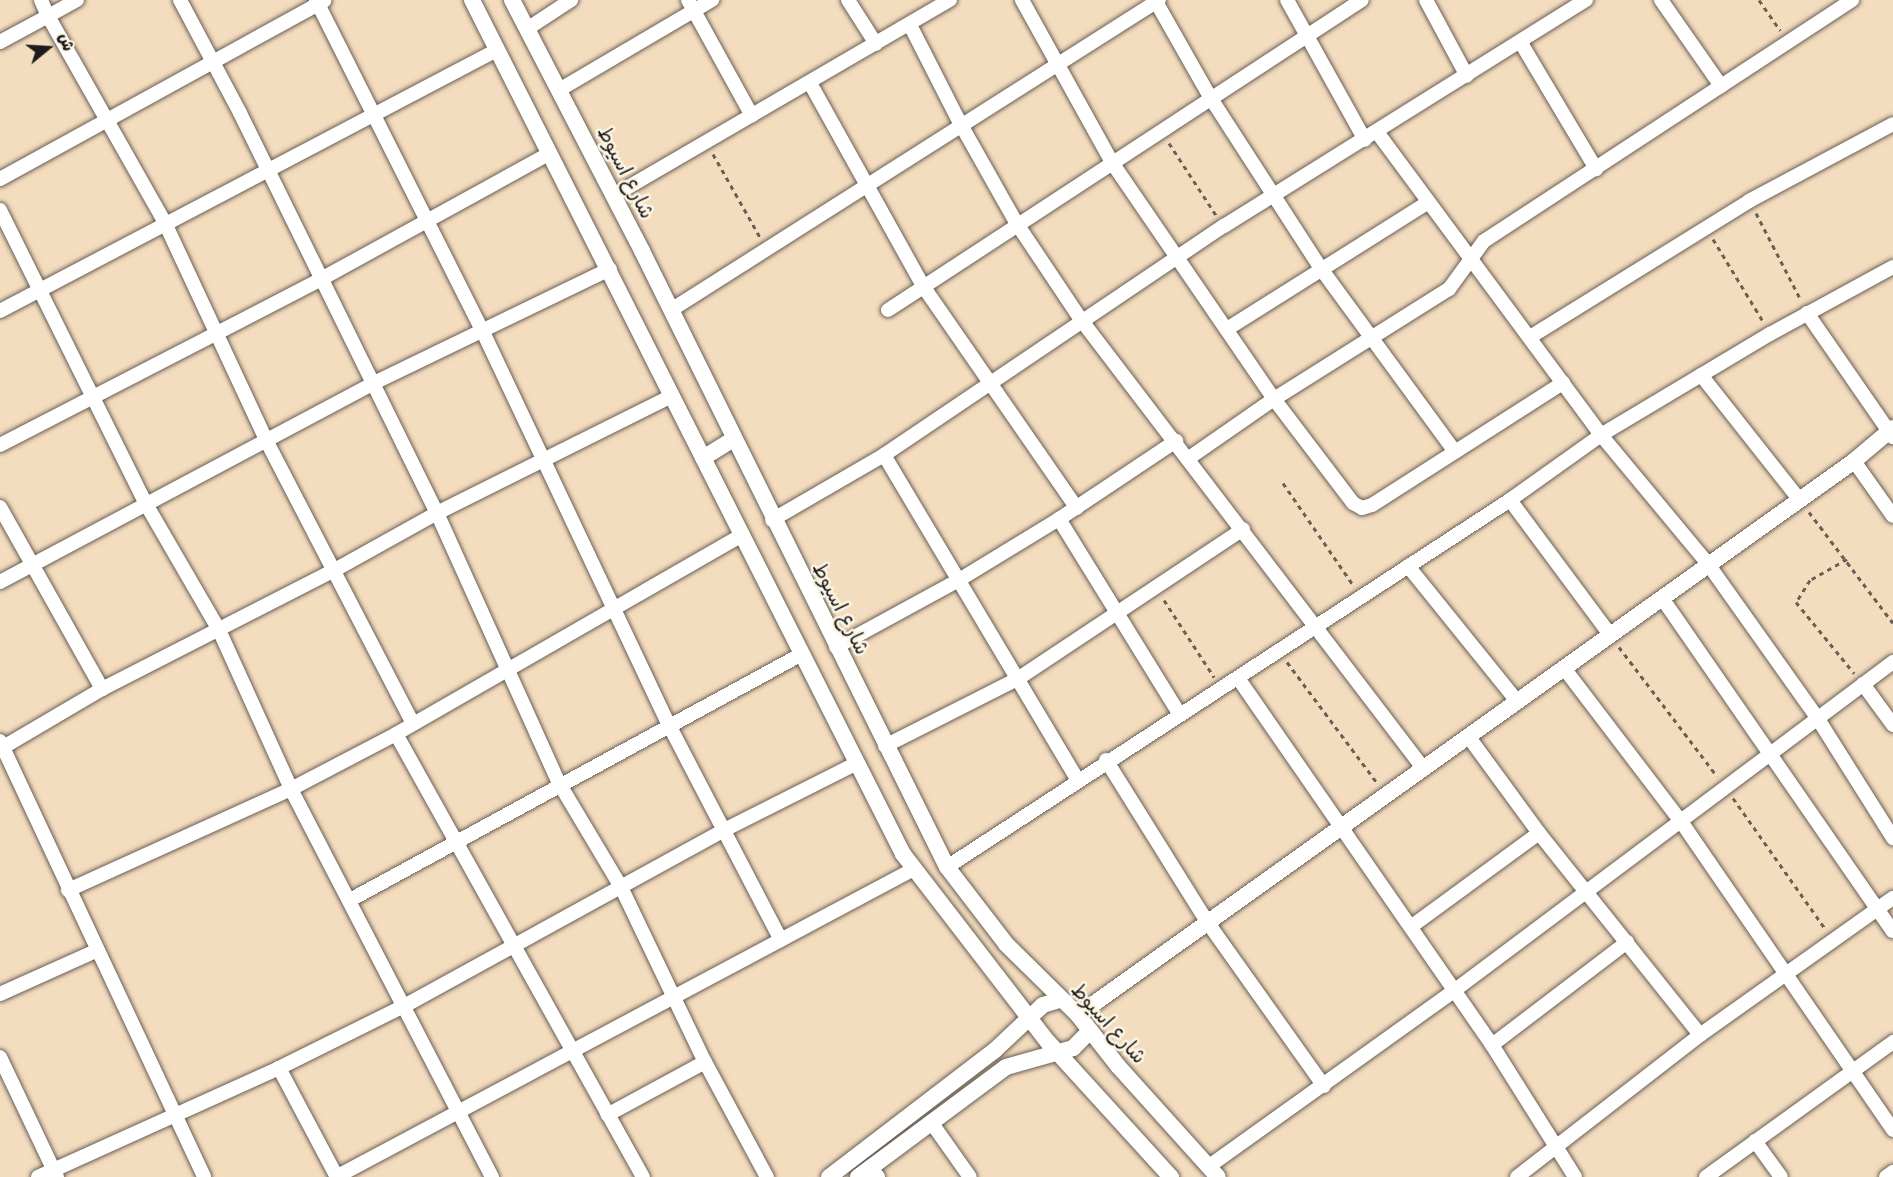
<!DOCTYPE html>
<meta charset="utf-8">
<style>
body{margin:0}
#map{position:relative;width:1893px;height:1177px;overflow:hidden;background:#f4dcbe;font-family:Mynerve,"Playpen Sans Arabic",sans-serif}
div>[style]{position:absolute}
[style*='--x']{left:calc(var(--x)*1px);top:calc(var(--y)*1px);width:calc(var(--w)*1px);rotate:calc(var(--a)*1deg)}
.path>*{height:3px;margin-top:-1.5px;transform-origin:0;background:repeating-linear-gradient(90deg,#685f55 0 4.5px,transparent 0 9px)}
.roads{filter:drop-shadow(0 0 2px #685f55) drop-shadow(0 0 2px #685f55)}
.minor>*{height:14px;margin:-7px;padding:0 7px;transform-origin:7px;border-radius:7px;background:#fff}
.tertiary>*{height:16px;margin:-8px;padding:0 8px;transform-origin:8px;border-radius:8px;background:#fff}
span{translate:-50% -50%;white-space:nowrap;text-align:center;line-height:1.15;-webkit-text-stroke:5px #fcf5e5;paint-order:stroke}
.street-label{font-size:20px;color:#1c1c1c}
.north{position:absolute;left:18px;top:18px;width:60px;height:60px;-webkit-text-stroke:4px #fcf5e5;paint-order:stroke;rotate:72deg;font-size:16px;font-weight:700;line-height:24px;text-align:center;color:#1c1c1c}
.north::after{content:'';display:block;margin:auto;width:21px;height:27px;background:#1c1c1c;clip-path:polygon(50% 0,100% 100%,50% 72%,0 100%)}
</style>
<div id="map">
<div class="path">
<div style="--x:1759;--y:0;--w:37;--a:55"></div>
<div style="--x:1169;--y:143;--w:86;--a:56.9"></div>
<div style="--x:713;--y:154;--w:95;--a:60.5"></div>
<div style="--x:1756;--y:213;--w:98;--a:62.7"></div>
<div style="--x:1713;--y:239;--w:98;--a:58.7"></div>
<div style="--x:1283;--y:483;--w:124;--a:55.5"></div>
<div style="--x:1809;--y:512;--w:139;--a:52.9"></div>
<div style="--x:1847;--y:559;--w:43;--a:150.4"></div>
<div style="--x:1810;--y:580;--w:26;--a:122"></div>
<div style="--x:1796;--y:602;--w:92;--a:50.8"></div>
<div style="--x:1164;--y:600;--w:92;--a:57"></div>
<div style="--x:1619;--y:647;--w:162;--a:52.8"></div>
<div style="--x:1287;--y:662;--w:152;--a:53.3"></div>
<div style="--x:1733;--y:798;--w:161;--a:54.8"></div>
</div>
<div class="roads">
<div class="minor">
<div style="--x:77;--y:0;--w:33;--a:151"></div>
<div style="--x:48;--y:16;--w:238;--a:60.5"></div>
<div style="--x:165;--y:223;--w:239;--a:65"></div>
<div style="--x:266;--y:440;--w:319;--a:62.6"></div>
<div style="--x:180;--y:0;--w:128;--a:62"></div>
<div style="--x:240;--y:113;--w:446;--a:63.8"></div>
<div style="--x:437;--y:513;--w:296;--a:65.7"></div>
<div style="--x:559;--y:783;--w:121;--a:59.2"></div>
<div style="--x:621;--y:887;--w:194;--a:64.4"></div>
<div style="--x:705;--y:1062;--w:111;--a:151.6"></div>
<div style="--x:316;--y:0;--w:372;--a:63.3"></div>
<div style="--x:483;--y:332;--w:437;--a:64.7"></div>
<div style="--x:670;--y:727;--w:240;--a:62.5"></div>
<div style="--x:688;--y:0;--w:132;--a:61.1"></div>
<div style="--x:848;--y:0;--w:52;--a:57.5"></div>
<div style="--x:1022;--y:0;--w:188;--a:61"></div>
<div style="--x:1113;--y:164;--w:285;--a:55.6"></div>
<div style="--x:1274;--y:399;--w:131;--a:52.8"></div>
<div style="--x:1353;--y:503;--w:10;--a:29"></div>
<div style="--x:1362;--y:508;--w:10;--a:-17"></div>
<div style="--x:1372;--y:505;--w:227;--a:-32.6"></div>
<div style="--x:1155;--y:0;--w:112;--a:60.4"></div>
<div style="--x:1210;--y:97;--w:206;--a:57.1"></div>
<div style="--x:1322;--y:270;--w:225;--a:53.8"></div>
<div style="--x:1287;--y:0;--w:160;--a:60.9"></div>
<div style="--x:1426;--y:0;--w:86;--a:61.7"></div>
<div style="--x:1661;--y:0;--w:105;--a:55.1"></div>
<div style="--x:910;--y:25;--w:110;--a:63"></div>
<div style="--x:960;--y:123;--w:116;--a:60.6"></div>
<div style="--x:1017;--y:224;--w:117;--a:56.2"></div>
<div style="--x:1082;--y:321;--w:562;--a:52.66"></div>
<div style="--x:527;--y:29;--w:53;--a:-33.4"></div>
<div style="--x:0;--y:42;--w:55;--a:-28.4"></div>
<div style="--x:48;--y:16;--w:17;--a:-114"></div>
<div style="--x:1521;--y:43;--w:147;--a:59.2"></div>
<div style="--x:810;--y:83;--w:232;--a:60.9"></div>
<div style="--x:923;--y:286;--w:270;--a:55.3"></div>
<div style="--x:559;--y:90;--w:178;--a:-30.5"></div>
<div style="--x:1377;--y:132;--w:377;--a:53.5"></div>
<div style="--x:1601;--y:435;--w:168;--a:50.3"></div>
<div style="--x:1708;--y:564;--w:190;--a:54.6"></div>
<div style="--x:1818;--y:719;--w:141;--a:57.8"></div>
<div style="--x:0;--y:179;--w:370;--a:-28.8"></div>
<div style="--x:613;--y:196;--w:390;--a:-30.2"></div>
<div style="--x:0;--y:210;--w:328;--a:63.6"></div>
<div style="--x:146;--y:504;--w:146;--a:59.9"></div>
<div style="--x:219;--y:630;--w:175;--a:65.6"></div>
<div style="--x:291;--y:789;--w:245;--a:155.6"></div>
<div style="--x:671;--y:310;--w:578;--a:-32.43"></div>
<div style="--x:888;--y:310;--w:566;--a:-33.19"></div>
<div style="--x:0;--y:311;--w:561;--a:-27.71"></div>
<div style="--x:1807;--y:313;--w:151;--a:55.3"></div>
<div style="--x:1227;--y:329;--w:236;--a:-32.2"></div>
<div style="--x:1530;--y:337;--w:258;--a:-31.8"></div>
<div style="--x:1749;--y:201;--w:163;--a:-28.1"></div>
<div style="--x:1701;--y:375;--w:158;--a:51.7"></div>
<div style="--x:0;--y:445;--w:364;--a:-27.3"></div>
<div style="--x:323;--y:278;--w:259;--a:-28.8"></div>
<div style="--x:884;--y:455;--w:377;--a:59.2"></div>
<div style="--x:1189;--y:458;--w:103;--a:-34.8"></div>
<div style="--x:1274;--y:399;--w:207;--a:-32.2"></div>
<div style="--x:1449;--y:289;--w:59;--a:-53.9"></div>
<div style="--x:1484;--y:241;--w:440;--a:-33.2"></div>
<div style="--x:1854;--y:461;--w:67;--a:54.7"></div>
<div style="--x:1510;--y:500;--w:169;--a:53.4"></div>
<div style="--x:0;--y:507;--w:209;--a:60.7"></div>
<div style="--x:102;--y:689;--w:118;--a:149.5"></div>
<div style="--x:1059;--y:519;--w:230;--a:58.3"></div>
<div style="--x:772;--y:520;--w:129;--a:-30.1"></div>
<div style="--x:884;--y:455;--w:410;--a:-34"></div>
<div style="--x:1224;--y:226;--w:427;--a:-32"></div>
<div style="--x:1408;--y:566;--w:174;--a:51.1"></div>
<div style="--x:0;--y:582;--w:424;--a:-28"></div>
<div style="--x:374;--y:383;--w:262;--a:-25.8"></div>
<div style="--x:1662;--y:598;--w:405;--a:55.3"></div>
<div style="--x:836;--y:647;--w:140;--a:-28.6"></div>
<div style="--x:959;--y:580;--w:117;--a:-31.4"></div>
<div style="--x:1059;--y:519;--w:141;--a:-33.7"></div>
<div style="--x:1564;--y:668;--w:191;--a:52.7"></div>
<div style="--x:1680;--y:820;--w:376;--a:55.5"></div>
<div style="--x:1238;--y:678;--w:446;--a:55.3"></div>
<div style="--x:1492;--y:1045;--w:156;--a:57.8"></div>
<div style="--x:1863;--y:684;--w:51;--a:53.8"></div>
<div style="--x:102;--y:689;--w:259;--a:-27.1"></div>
<div style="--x:333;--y:571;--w:119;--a:-29.1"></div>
<div style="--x:437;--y:513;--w:263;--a:-26.5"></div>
<div style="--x:396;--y:734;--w:507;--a:60.86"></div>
<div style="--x:1468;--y:736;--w:120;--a:53.8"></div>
<div style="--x:1539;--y:833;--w:258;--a:51.4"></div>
<div style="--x:0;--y:741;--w:481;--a:64.9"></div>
<div style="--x:885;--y:746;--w:150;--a:-26.9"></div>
<div style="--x:1019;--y:678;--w:269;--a:-33.6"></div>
<div style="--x:1106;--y:760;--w:192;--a:58"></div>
<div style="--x:1208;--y:923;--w:200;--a:54.6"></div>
<div style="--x:947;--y:867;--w:672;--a:-33.1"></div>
<div style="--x:1510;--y:500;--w:112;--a:-35.5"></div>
<div style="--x:1601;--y:435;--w:197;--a:-30.9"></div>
<div style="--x:1770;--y:334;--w:140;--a:-28.6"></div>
<div style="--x:350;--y:900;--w:515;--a:-28.56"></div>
<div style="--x:1412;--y:926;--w:157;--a:-36.2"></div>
<div style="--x:0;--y:994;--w:107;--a:-24.2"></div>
<div style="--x:1492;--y:1045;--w:170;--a:-37.3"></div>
<div style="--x:0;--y:1057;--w:133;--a:64.6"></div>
<div style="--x:705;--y:1062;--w:131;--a:61.7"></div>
<div style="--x:279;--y:1068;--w:123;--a:62"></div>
<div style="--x:931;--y:1122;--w:67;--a:54.7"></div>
<div style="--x:1755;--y:1141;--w:44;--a:54.2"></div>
<div style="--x:870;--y:1167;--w:13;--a:51"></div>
<div style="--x:1208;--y:1167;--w:304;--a:-35.6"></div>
<div style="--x:1455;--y:990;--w:547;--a:-36.83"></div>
<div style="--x:38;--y:1177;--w:265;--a:-24.3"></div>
<div style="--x:279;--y:1068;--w:142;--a:-26.4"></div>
<div style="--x:406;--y:1005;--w:361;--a:-28.8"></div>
<div style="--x:722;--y:831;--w:151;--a:-26.7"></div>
<div style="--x:336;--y:1177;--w:653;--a:-28.06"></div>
<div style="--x:492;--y:1177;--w:437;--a:-117.4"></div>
<div style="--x:291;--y:789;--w:119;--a:-27.6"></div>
<div style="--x:396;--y:734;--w:399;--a:-29.9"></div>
<div style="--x:1517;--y:1177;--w:232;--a:-37.8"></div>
<div style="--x:1700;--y:1035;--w:237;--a:-35.4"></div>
<div style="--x:1706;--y:1177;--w:231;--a:-35.8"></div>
<div style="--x:1886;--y:1177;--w:9;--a:-36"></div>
</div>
<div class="tertiary">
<div style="--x:472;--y:0;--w:957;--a:63.22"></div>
<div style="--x:903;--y:854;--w:237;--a:52.4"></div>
<div style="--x:1048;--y:1042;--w:183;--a:47.7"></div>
<div style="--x:512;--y:0;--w:283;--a:62.6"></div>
<div style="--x:642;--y:251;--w:687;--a:63.66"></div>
<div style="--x:947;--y:867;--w:97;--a:52.5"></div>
<div style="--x:1006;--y:944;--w:101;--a:44.6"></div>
<div style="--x:1078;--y:1015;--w:65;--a:51.9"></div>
<div style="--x:1118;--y:1066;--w:149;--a:48"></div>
<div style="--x:703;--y:458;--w:36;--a:-32"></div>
<div style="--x:1078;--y:1015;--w:953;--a:-35.52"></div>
<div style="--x:1854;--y:461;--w:51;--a:-40.2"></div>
<div style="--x:829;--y:1177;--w:208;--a:-37.4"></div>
<div style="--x:994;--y:1051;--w:67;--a:-43.2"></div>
<div style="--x:1043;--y:1005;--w:17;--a:-17"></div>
<div style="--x:858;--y:1177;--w:184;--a:-36.6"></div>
<div style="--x:1006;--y:1067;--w:70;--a:-15.8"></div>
<div style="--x:1073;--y:1048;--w:23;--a:-45"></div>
</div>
</div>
<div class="street-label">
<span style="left:625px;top:173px;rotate:63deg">شارع اسيوط</span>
<span style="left:840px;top:609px;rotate:63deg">شارع اسيوط</span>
<span style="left:1108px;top:1024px;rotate:48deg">شارع اسيوط</span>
</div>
<div class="north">ش</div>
</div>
